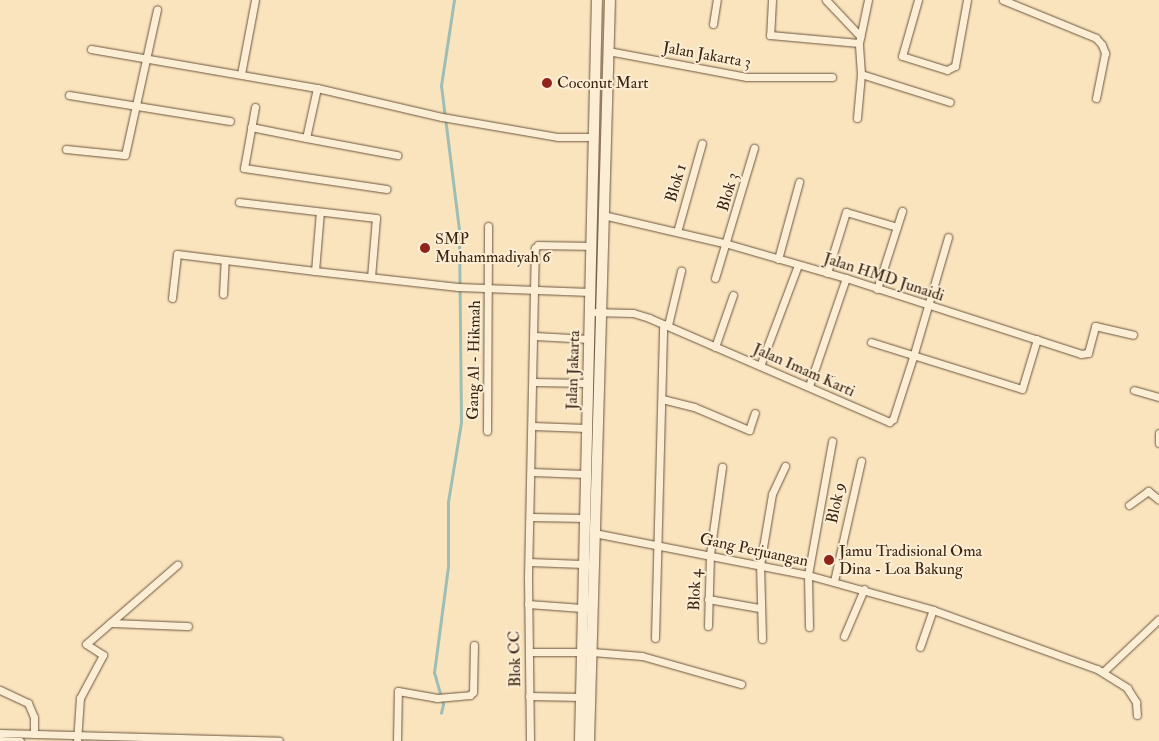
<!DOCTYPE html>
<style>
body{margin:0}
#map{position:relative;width:1159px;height:741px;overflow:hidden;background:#fae4be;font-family:"IM FELL Double Pica",serif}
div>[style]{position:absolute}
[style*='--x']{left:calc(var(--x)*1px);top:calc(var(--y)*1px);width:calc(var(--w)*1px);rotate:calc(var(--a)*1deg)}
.stream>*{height:2.5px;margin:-1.25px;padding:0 1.25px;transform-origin:1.25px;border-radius:1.25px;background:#9ebeb4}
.roads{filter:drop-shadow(0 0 1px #6b553c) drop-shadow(0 0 1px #6b553c)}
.minor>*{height:7px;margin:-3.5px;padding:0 3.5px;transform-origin:3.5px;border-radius:3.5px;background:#fcedd5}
.secondary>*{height:10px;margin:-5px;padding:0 5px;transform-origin:5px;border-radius:5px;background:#fcedd5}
.dots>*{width:14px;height:14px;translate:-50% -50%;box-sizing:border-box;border:2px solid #fcedd5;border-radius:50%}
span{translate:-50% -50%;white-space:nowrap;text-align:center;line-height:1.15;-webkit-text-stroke:4px #fcedd5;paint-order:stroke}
.street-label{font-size:16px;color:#3b2511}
.poi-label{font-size:16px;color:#3b2511}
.left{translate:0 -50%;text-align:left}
</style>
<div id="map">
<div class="stream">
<div style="--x:441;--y:713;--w:9;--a:-77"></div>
<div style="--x:443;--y:704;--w:32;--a:-106"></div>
<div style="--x:434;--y:673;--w:107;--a:-82.5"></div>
<div style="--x:448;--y:567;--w:65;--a:-90"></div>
<div style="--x:448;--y:502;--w:80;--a:-80.7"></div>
<div style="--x:461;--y:423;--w:193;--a:-90.6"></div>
<div style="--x:459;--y:230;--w:145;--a:-97.1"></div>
<div style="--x:441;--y:86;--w:87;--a:-81.4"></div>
</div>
<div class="roads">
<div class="minor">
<div style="--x:772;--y:0;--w:35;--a:93"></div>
<div style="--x:770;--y:35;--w:89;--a:5.1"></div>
<div style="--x:826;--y:0;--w:50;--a:46.6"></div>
<div style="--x:918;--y:0;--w:58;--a:105.9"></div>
<div style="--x:902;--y:56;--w:47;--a:17.3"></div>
<div style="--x:947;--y:70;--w:9;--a:-27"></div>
<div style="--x:955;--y:66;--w:67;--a:-79.7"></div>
<div style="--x:1003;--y:0;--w:100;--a:22.2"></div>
<div style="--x:1096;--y:38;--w:9;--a:49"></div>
<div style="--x:1102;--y:45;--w:9;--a:69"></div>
<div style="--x:1105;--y:53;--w:46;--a:101.3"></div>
<div style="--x:713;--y:24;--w:24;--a:-81"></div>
<div style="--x:91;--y:49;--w:229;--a:9.8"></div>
<div style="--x:317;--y:88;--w:128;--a:13.1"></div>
<div style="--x:442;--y:117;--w:118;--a:9.8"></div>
<div style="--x:558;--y:137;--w:35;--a:0"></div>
<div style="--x:608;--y:51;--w:141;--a:10.6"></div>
<div style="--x:747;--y:77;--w:85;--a:0"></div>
<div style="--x:241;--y:74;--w:75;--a:-79.3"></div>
<div style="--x:861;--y:74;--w:93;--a:17.5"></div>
<div style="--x:317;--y:88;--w:51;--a:102.4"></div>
<div style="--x:306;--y:138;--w:93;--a:10.6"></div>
<div style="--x:69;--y:95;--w:163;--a:9.2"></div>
<div style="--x:255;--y:107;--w:62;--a:100.2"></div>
<div style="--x:244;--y:168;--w:144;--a:8.4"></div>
<div style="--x:857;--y:118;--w:44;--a:-84.8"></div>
<div style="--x:861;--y:74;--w:31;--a:-94"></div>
<div style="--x:859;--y:43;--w:44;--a:-78.2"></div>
<div style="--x:251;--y:127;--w:56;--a:11.3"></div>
<div style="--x:66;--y:149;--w:59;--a:5.8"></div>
<div style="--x:125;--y:155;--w:149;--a:-77.6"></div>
<div style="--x:239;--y:202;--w:138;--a:6.7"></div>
<div style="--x:376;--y:218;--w:59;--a:94.8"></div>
<div style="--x:603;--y:215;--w:128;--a:13.1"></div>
<div style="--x:728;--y:244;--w:123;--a:16.1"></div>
<div style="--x:846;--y:278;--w:247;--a:17.9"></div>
<div style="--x:1081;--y:354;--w:7;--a:-8"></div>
<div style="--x:1088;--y:353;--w:28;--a:-75"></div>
<div style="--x:1095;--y:326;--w:39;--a:13"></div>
<div style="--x:677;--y:232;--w:92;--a:-74.3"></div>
<div style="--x:778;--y:259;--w:80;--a:-74.7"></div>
<div style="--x:315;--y:271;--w:144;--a:6.4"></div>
<div style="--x:458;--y:287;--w:132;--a:2.2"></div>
<div style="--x:827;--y:273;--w:64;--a:-72.7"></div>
<div style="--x:846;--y:212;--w:53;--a:16.4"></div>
<div style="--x:715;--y:278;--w:136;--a:-73.3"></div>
<div style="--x:877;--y:289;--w:82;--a:-72.2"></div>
<div style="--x:223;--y:294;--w:34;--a:-87"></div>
<div style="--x:172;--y:298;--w:44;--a:-83.5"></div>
<div style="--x:177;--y:254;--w:139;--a:7"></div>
<div style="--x:315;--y:271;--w:59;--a:-85.2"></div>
<div style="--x:590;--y:312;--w:43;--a:1.3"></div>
<div style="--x:633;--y:313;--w:17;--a:17"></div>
<div style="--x:649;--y:318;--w:262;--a:23.4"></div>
<div style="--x:889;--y:422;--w:5;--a:-37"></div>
<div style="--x:893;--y:419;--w:65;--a:-72.1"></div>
<div style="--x:913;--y:357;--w:125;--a:-73.7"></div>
<div style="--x:668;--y:325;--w:56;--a:-76.5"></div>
<div style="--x:535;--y:336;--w:54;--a:3.2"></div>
<div style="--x:871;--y:342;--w:158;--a:17.3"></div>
<div style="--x:1022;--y:389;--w:52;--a:-73.3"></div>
<div style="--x:715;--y:347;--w:55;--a:-70.9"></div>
<div style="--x:760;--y:366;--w:108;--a:-69.4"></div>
<div style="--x:534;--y:382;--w:53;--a:1.1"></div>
<div style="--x:809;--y:386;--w:114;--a:-71.1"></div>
<div style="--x:1134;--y:390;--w:26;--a:16"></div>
<div style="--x:662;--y:399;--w:33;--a:14"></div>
<div style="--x:694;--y:407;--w:60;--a:22.7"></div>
<div style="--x:749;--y:430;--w:18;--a:-71"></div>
<div style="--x:533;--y:426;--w:53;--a:2.2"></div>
<div style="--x:487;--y:431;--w:205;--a:-89.7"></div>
<div style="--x:1159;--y:433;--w:10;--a:90"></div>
<div style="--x:532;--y:472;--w:54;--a:2.1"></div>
<div style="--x:1129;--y:505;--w:24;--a:-36"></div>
<div style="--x:1148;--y:491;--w:14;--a:39"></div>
<div style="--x:531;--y:517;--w:54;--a:1.1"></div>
<div style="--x:594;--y:533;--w:218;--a:11.1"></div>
<div style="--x:808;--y:575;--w:130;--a:15.6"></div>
<div style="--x:933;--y:610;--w:174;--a:19.8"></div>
<div style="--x:1097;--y:669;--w:36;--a:32"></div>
<div style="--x:1127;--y:688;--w:17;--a:57"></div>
<div style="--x:1136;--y:702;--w:13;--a:86"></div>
<div style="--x:529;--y:562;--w:54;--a:2.1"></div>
<div style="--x:834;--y:581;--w:123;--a:-77.3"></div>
<div style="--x:708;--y:599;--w:52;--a:10"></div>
<div style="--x:528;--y:604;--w:54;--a:4.2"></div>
<div style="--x:110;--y:623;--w:78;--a:2.2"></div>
<div style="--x:708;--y:626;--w:72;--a:-88.4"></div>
<div style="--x:710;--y:554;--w:88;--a:-82.1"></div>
<div style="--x:809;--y:627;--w:52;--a:-91.1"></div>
<div style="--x:808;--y:575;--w:136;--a:-79.8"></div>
<div style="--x:844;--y:636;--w:51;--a:-66.9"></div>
<div style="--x:655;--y:638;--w:314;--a:-88.5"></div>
<div style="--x:762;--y:639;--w:74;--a:-91.5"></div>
<div style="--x:760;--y:565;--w:72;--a:-80.4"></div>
<div style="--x:772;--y:494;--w:31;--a:-65"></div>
<div style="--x:920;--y:647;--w:39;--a:-71"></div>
<div style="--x:529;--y:652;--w:52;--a:0"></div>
<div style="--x:592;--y:652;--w:50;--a:4.6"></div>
<div style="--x:642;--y:656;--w:103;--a:15.8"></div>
<div style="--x:1103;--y:672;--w:77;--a:-43.4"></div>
<div style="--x:0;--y:690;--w:31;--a:25"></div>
<div style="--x:28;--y:703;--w:15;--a:67"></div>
<div style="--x:34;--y:717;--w:17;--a:90"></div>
<div style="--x:529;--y:696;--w:53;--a:1.1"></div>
<div style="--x:0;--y:733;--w:279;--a:1.6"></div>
<div style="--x:0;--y:740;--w:20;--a:3"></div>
<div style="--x:77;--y:741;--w:43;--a:-86"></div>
<div style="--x:80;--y:698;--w:49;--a:-61.9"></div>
<div style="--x:103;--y:655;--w:20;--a:-147"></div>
<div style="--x:86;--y:644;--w:121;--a:-41"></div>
<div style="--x:397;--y:741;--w:50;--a:-88.9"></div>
<div style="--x:398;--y:691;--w:40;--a:10"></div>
<div style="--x:437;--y:698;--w:33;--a:-5"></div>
<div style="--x:470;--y:695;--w:4;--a:-45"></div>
<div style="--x:473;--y:692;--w:47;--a:-88.8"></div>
<div style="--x:530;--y:741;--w:164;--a:-90.7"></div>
<div style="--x:528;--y:577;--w:329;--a:-88.8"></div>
<div style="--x:535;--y:248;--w:4;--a:-45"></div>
<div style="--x:538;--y:245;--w:54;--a:1.1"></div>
</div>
<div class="secondary">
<div style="--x:580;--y:741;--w:741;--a:-88.69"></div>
<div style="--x:589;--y:741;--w:741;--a:-88.38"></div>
</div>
</div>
<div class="dots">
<div style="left:547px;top:83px;background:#8f2418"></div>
<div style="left:425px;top:248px;background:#8f2418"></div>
<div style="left:829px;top:560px;background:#8f2418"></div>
</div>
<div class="street-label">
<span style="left:707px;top:55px;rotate:10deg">Jalan Jakarta 3</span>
<span style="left:676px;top:183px;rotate:-74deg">Blok 1</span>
<span style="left:728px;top:192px;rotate:-74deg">Blok 3</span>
<span style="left:884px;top:277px;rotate:18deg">Jalan HMD Junaidi</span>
<span style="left:474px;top:360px;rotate:-89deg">Gang Al - Hikmah</span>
<span style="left:573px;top:370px;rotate:-88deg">Jalan Jakarta</span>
<span style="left:804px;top:370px;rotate:24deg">Jalan Imam Karti</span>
<span style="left:836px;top:503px;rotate:-78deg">Blok 9</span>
<span style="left:754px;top:550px;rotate:12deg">Gang Perjuangan</span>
<span style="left:695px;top:590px;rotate:-88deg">Blok 4</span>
<span style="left:515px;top:659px;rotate:-91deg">Blok CC</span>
</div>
<div class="poi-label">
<span class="left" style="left:557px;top:83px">Coconut Mart</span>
<span class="left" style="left:435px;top:248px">SMP<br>Muhammadiyah 6</span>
<span class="left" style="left:839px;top:560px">Jamu Tradisional Oma<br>Dina - Loa Bakung</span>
</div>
</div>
